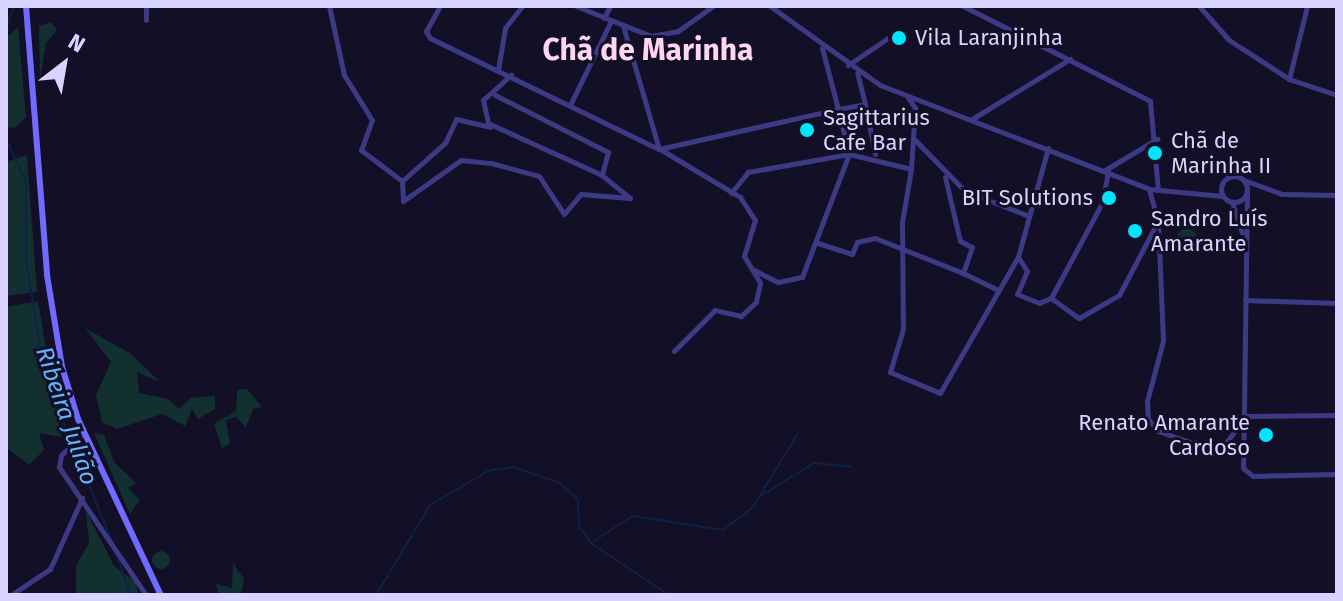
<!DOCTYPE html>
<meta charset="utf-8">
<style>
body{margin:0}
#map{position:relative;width:1343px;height:601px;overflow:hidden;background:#130f26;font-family:"Fira Sans",sans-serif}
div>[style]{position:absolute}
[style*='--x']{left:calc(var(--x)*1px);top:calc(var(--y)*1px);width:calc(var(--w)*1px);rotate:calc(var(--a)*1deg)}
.green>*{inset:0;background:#12302f}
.round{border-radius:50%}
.stream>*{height:2px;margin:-1px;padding:0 1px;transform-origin:1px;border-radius:1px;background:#0c2248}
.street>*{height:5px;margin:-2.5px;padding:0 2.5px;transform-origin:2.5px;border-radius:2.5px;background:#3d3a85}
.street>.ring{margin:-2.5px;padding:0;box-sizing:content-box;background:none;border:5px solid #3d3a85;border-radius:50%}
.secondary>*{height:6px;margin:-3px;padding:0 3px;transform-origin:3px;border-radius:3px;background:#6f6bff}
.dots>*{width:22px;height:22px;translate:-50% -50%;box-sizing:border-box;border:4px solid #130f26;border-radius:50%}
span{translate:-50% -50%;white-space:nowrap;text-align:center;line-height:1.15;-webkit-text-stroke:6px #130f26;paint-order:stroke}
.poi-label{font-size:22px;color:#d9d4ff}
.left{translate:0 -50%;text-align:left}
.right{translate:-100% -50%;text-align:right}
.water-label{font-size:24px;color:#62b6ff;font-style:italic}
.district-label{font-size:30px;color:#ffd6f0;font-weight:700}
.frame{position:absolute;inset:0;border:8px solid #d9d4ff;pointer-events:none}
.north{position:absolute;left:24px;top:24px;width:80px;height:80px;-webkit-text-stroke:6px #130f26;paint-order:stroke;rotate:31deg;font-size:22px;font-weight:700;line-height:32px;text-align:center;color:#d9d4ff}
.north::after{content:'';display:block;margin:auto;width:28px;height:36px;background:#d9d4ff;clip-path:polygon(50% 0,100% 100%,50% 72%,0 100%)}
</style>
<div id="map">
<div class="green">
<div style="clip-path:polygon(51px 22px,57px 30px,46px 43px,40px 79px,39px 26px)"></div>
<div style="clip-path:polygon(18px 27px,26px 117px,15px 128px,6px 127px,6px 38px)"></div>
<div style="clip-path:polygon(27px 155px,37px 292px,6px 296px,6px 162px)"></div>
<div class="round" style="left:1176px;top:229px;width:22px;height:22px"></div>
<div style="clip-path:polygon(38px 301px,61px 437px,39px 433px,44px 450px,29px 465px,6px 447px,6px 307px)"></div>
<div style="clip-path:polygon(85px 328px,131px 354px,160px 382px,137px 372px,139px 393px,168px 399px,179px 409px,191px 398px,215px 396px,215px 409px,198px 419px,192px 409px,185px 426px,162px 414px,117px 429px,102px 422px,96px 395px,111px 362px)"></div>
<div style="clip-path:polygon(247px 389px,262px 407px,253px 409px,246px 427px,236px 417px,226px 420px,230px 444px,222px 448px,214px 424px,236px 411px,237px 390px)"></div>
<div style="clip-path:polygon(94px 433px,104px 435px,114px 462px,136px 483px,128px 488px,140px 500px,130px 514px)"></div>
<div style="clip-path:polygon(86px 511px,114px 566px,136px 582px,138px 595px,76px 595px,76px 566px,89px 543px)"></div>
<div class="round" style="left:152px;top:551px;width:18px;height:18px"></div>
<div style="clip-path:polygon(233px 563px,244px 579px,241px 595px,219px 595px,216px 584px,232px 588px)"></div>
</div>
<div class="stream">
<div style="--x:6;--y:28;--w:23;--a:-70"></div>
<div style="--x:6;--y:139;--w:47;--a:65.1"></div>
<div style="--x:26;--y:182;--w:78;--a:90"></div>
<div style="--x:26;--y:260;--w:99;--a:80.7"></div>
<div style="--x:42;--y:358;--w:88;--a:71.4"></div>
<div style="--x:73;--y:447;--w:102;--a:67.5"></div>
<div style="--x:759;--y:497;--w:65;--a:-31.7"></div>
<div style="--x:814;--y:463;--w:37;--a:6"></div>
<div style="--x:592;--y:542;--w:49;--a:-32.4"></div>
<div style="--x:633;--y:516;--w:91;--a:8.8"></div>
<div style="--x:723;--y:530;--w:38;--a:-37"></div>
<div style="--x:753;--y:507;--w:84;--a:-58.6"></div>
<div style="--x:118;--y:558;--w:39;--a:72"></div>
<div style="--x:376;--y:595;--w:105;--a:-59"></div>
<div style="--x:430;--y:505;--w:67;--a:-30.4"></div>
<div style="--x:488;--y:471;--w:25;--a:-9"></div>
<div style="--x:513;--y:467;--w:50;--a:18.8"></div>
<div style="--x:560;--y:483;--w:25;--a:43"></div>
<div style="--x:578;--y:500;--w:26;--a:88"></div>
<div style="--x:579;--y:526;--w:21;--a:55"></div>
<div style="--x:591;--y:543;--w:94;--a:33.7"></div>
</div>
<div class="street">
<div style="--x:329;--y:6;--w:71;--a:77.7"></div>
<div style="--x:344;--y:75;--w:53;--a:58.1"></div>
<div style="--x:372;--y:120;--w:32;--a:110"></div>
<div style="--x:361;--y:150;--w:51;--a:37.1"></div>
<div style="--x:440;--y:6;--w:29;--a:119"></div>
<div style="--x:426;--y:31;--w:8;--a:60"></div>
<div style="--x:430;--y:38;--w:254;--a:25.9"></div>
<div style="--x:659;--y:149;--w:128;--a:-106.3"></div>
<div style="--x:576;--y:6;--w:81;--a:21.8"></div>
<div style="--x:651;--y:36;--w:27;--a:-10"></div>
<div style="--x:678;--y:31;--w:43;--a:-35.5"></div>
<div style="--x:770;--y:6;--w:135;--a:35.7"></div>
<div style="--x:880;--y:85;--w:288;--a:21.1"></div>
<div style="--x:1149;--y:189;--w:74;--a:5.4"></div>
<div style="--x:963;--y:6;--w:210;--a:26.9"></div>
<div style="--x:1150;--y:101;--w:89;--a:84.9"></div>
<div style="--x:1199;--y:6;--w:45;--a:48.6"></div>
<div style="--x:1229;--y:40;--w:72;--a:33"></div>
<div style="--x:1289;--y:79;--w:51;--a:18.4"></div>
<div style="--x:604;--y:18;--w:13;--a:-63"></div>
<div style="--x:146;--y:20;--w:14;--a:-90"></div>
<div style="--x:822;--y:48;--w:63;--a:75.3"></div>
<div style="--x:838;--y:109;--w:27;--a:-10"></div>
<div style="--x:865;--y:104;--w:32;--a:-104"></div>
<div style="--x:848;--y:65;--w:59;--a:-34"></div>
<div style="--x:498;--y:70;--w:43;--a:-80.5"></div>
<div style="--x:505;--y:28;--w:28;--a:-52"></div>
<div style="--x:1289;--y:79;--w:75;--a:-76.1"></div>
<div style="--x:495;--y:95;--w:127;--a:26.8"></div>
<div style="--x:608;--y:152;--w:24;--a:105"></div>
<div style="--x:602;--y:175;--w:125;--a:-155.5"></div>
<div style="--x:488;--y:123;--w:24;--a:-102"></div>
<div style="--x:483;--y:100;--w:38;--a:-42"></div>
<div style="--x:907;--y:96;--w:14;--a:56"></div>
<div style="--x:915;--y:108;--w:61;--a:93.8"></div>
<div style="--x:571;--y:103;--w:91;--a:-64"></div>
<div style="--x:865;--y:104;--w:51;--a:78.7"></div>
<div style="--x:972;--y:119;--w:115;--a:-31.5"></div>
<div style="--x:915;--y:140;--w:71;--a:45.6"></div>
<div style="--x:965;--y:191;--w:69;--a:21.3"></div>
<div style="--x:1048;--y:148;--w:113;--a:105.4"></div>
<div style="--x:1018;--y:257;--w:17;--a:57"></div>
<div style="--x:1027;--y:271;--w:25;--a:113"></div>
<div style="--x:1017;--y:294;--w:24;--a:22"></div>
<div style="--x:1039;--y:303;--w:13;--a:-23"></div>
<div style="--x:1051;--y:298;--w:108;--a:-61.8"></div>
<div style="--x:1102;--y:203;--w:32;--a:-79"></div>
<div style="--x:659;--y:149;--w:183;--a:-12.6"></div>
<div style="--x:838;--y:109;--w:46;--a:76.3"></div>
<div style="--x:849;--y:154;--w:103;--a:169.9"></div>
<div style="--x:748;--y:172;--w:27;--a:129"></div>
<div style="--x:660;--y:149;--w:93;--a:31"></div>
<div style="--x:740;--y:197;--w:27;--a:57"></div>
<div style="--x:755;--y:220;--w:38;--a:107"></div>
<div style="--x:744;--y:256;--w:31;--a:59"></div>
<div style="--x:760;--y:283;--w:19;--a:102"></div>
<div style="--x:756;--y:302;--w:21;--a:137"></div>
<div style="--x:741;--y:316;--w:27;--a:-167"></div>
<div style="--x:715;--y:310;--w:58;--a:135"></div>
<div style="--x:1105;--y:170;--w:61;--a:-30.8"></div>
<div class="ring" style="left:1221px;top:176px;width:21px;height:21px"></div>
<div style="--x:945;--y:177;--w:66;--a:76.8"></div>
<div style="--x:960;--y:241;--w:13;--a:27"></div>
<div style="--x:972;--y:247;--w:28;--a:109"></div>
<div style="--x:963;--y:273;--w:39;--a:26"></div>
<div style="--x:1244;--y:180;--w:40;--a:20.2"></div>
<div style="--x:1282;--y:194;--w:55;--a:1"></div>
<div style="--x:402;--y:181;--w:20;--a:87"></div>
<div style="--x:403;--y:201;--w:71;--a:-35.3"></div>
<div style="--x:461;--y:160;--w:30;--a:6"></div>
<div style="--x:491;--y:163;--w:50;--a:15.2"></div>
<div style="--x:539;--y:176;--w:45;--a:56.7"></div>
<div style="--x:564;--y:214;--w:26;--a:-50"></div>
<div style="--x:581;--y:194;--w:49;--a:4.7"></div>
<div style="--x:630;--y:198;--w:36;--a:-141"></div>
<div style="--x:402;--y:181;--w:57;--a:-41.5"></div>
<div style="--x:445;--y:143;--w:26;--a:-65"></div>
<div style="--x:456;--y:119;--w:35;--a:13"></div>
<div style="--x:1247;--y:193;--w:275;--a:90.8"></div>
<div style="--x:1243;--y:468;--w:13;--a:39"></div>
<div style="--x:1253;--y:476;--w:84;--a:-1.4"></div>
<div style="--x:1232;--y:202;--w:32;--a:72"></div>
<div style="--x:1158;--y:221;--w:120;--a:87.6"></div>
<div style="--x:1163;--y:341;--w:62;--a:104.9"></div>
<div style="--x:1147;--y:401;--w:18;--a:87"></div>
<div style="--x:1148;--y:419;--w:16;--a:50"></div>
<div style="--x:1158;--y:431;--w:65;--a:19"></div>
<div style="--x:1219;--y:452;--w:45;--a:-53.1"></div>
<div style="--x:1246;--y:416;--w:91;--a:-0.6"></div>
<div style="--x:818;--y:243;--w:36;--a:18"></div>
<div style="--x:852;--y:254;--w:13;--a:-67"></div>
<div style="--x:857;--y:242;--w:18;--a:-13"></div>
<div style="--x:875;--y:238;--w:95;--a:21.7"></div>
<div style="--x:754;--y:270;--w:27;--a:27"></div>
<div style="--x:778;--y:282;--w:25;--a:-12"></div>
<div style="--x:802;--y:277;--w:132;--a:-69.1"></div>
<div style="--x:849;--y:154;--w:64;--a:13.6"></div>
<div style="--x:911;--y:169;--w:54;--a:99.6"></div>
<div style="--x:902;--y:222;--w:107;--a:89.5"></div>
<div style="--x:903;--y:329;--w:45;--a:106.8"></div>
<div style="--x:890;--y:372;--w:54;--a:22.8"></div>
<div style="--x:940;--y:393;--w:157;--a:-60.2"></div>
<div style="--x:1051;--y:298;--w:34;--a:36"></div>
<div style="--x:1079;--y:318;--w:46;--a:-29.9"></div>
<div style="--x:1119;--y:295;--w:84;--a:-62.2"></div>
<div style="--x:1158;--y:221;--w:33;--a:-106"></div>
<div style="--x:1245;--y:300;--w:92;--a:1.9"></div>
<div style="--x:84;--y:433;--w:32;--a:136"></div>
<div style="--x:61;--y:455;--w:12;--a:99"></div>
<div style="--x:59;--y:467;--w:155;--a:55.8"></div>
<div style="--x:11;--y:595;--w:47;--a:-33.7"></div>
<div style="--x:50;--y:569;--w:78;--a:-65.7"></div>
</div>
<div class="secondary">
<div style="--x:26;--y:6;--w:270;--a:85.5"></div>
<div style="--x:47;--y:275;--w:93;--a:80.7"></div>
<div style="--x:62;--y:367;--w:54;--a:72.9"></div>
<div style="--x:78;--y:419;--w:195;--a:64.8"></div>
</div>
<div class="dots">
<div style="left:899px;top:38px;background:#00e5ff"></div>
<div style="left:807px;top:130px;background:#00e5ff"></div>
<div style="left:1155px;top:153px;background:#00e5ff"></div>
<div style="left:1109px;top:198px;background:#00e5ff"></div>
<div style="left:1135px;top:231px;background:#00e5ff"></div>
<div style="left:1266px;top:435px;background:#00e5ff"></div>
</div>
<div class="poi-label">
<span class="left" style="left:915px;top:38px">Vila Laranjinha</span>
<span class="left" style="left:823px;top:130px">Sagittarius<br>Cafe Bar</span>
<span class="left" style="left:1171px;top:153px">Chã de<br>Marinha II</span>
<span class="right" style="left:1093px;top:198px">BIT Solutions</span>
<span class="left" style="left:1151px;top:231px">Sandro Luís<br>Amarante</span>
<span class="right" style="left:1250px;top:435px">Renato Amarante<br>Cardoso</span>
</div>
<div class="water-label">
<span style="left:66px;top:416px;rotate:71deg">Ribeira Julião</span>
</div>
<div class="district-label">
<span style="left:648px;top:50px">Chã de Marinha</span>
</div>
<div class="frame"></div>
<div class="north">N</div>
</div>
